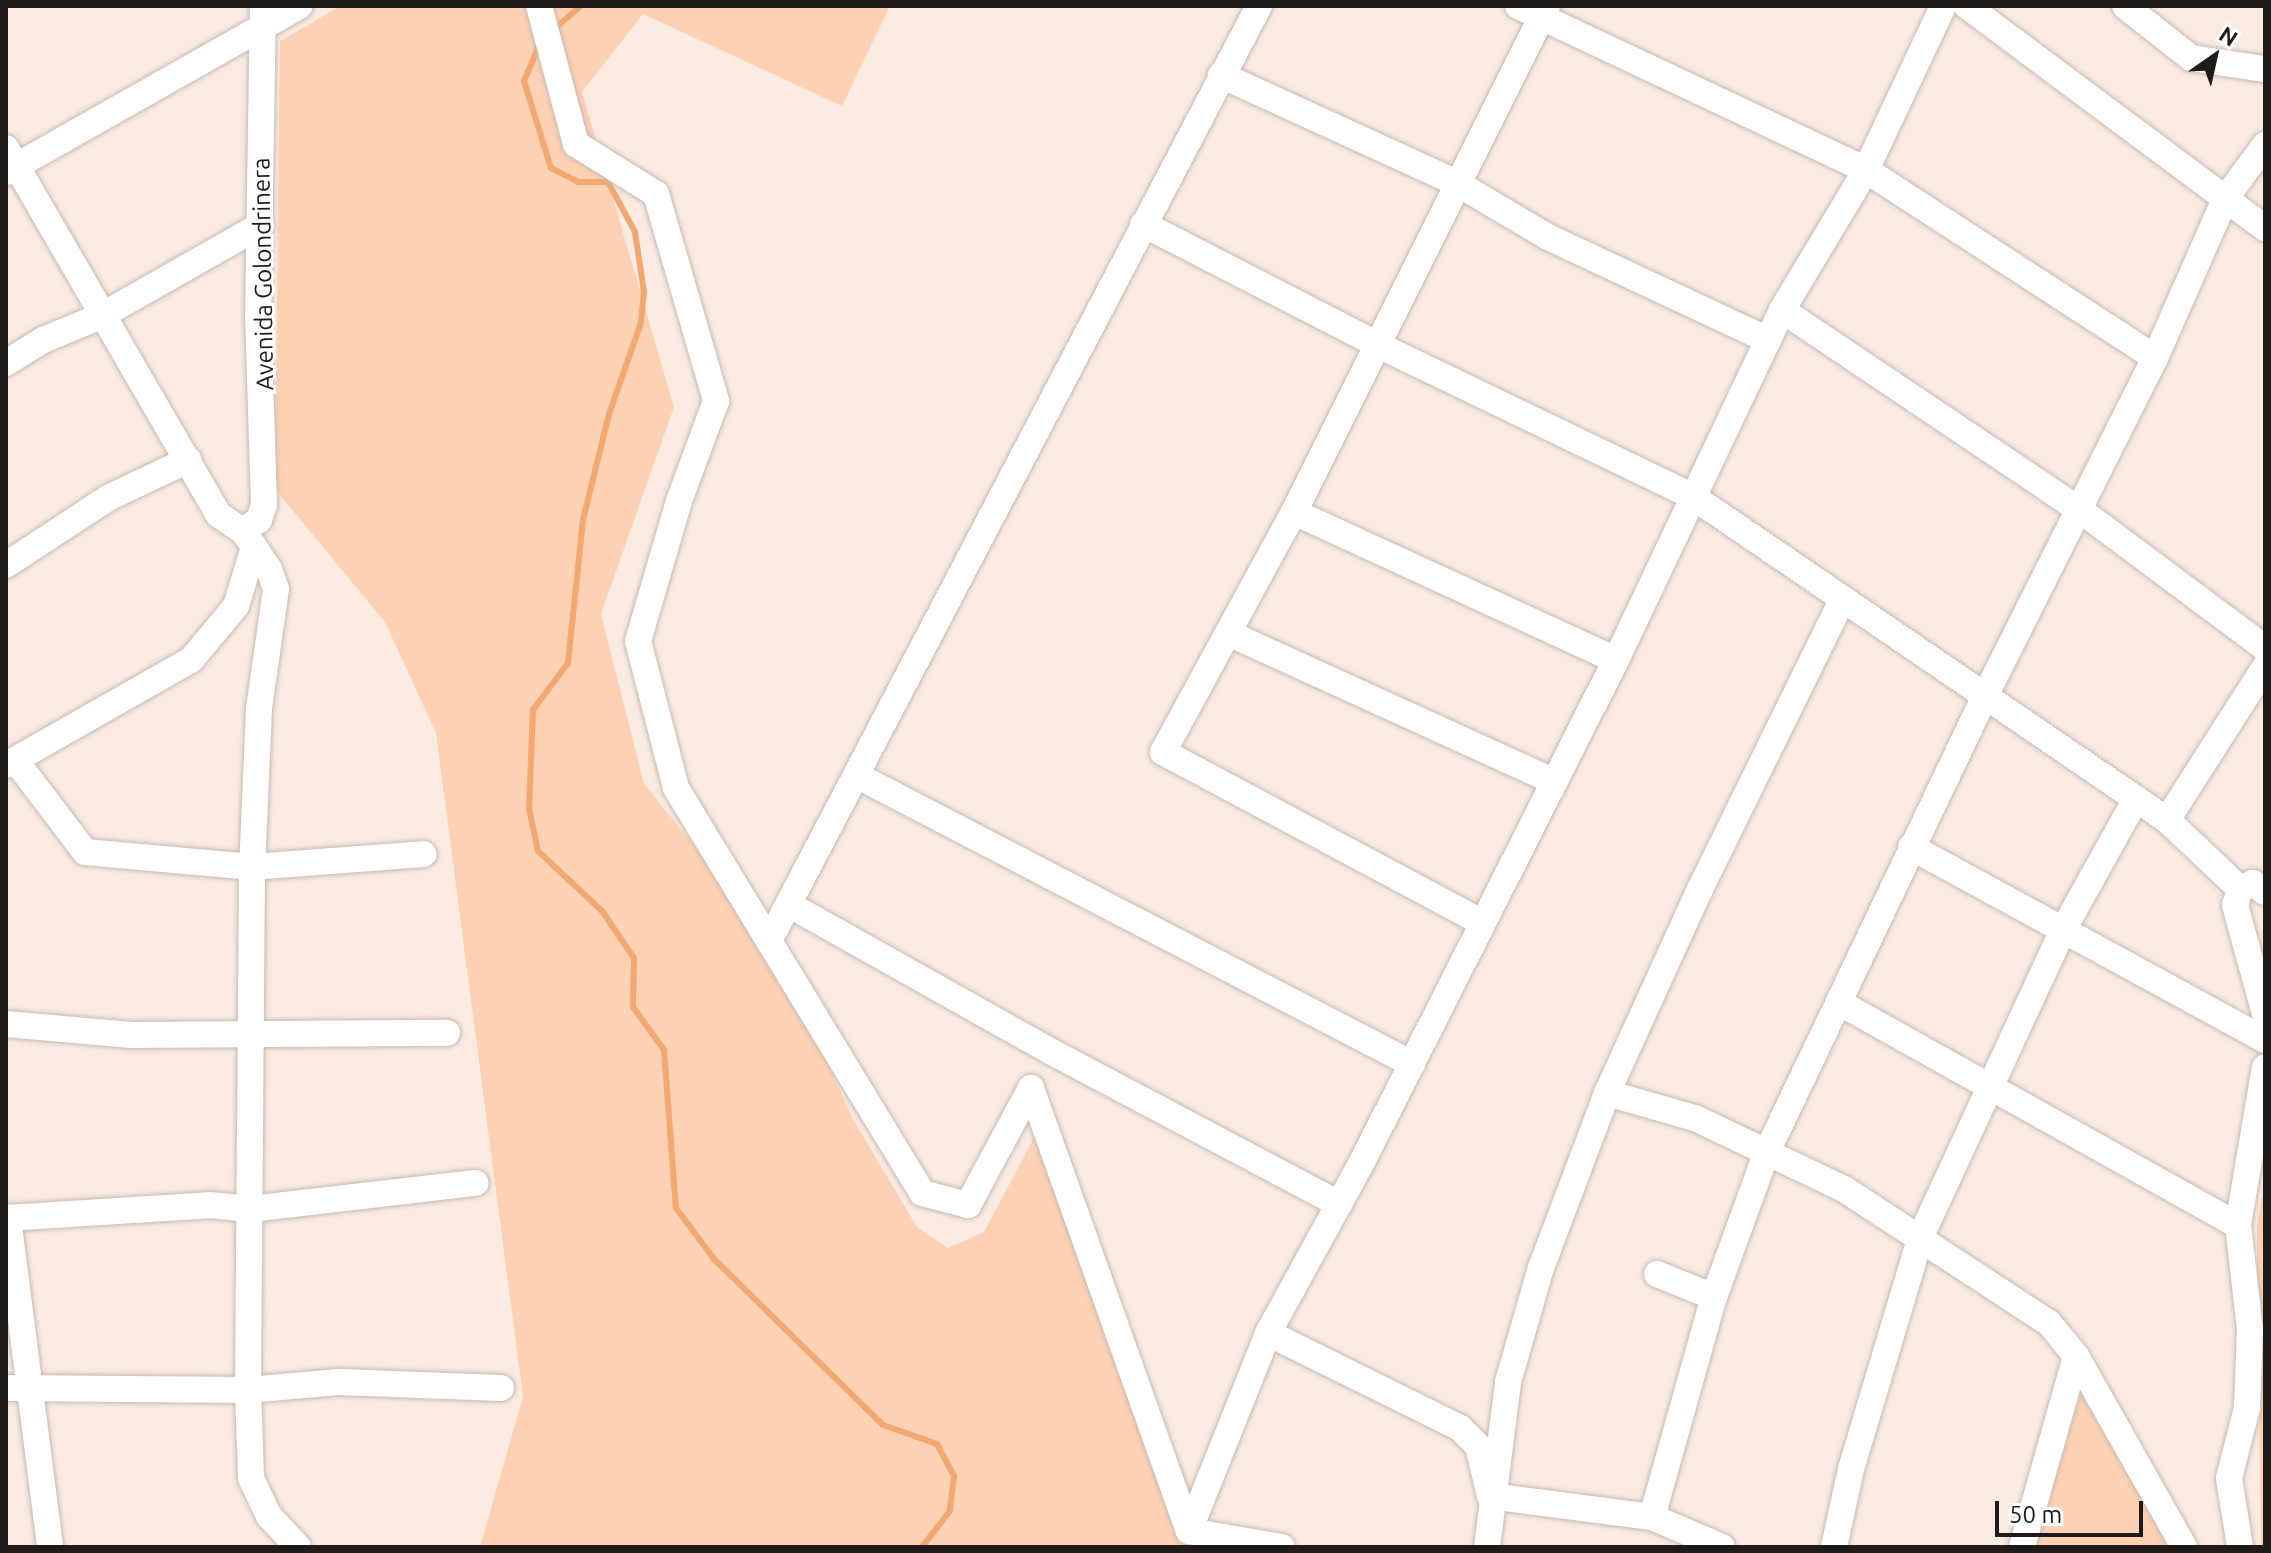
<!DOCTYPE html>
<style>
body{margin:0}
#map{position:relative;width:2271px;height:1553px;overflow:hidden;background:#f9ebe2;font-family:Ubuntu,sans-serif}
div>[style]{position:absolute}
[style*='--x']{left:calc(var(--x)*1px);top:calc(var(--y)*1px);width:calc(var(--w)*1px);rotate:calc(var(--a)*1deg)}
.green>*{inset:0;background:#fdd1b3}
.stream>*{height:6px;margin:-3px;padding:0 3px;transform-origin:3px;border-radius:3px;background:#f3a771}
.roads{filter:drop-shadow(0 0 2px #c8bab1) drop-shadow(0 0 2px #c8bab1)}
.minor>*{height:26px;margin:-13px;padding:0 13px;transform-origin:13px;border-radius:13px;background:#fff}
span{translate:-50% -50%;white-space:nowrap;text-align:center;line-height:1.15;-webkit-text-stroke:6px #fff;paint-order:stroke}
.street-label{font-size:24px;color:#201b18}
.frame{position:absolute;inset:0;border:8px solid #201b18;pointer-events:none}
.north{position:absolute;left:2175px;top:16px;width:80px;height:80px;-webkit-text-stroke:6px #fff;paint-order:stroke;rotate:34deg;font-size:22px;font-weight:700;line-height:32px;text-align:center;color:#201b18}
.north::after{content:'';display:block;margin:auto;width:28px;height:36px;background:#201b18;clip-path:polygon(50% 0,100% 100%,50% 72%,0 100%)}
.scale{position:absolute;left:1995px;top:1501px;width:148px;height:36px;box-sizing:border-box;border:4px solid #201b18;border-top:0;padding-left:10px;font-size:24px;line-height:28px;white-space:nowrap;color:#201b18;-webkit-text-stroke:6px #fff;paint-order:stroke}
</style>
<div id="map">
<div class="green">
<div style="clip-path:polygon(341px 6px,890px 6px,842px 106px,643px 14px,582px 92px,674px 407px,601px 614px,644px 784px,701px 854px,800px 1002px,853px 1119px,917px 1227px,948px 1248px,984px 1232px,1037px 1132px,1187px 1547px,480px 1547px,523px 1397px,436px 733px,385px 622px,275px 489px,280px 41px)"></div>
<div style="clip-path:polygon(2265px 1178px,2265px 1547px,2261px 1547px,2257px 1226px)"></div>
<div style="clip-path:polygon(2081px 1394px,2171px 1547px,2033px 1547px)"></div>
</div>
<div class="stream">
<div style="--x:553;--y:30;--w:37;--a:-41"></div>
<div style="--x:540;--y:43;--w:41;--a:112.8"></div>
<div style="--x:524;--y:81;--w:91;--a:72.8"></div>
<div style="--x:551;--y:168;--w:30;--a:27"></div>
<div style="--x:578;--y:182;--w:30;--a:0"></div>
<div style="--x:608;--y:182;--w:57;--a:61.6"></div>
<div style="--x:635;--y:232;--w:61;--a:81.5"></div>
<div style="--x:644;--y:292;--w:31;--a:96"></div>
<div style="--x:641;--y:323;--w:96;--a:109.4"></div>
<div style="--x:609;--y:414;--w:109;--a:103.8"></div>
<div style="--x:583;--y:520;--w:144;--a:96"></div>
<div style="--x:568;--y:663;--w:59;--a:126.7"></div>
<div style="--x:533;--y:710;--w:98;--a:92.3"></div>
<div style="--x:529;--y:808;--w:44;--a:78.2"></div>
<div style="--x:538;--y:851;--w:88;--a:43.2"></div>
<div style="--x:602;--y:911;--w:57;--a:55.8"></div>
<div style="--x:634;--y:958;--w:49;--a:91.2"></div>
<div style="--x:633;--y:1007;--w:53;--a:54.2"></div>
<div style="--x:664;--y:1050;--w:158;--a:85.7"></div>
<div style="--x:676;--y:1208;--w:64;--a:53.3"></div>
<div style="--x:714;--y:1259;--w:237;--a:44.5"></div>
<div style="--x:883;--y:1425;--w:57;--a:19.4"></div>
<div style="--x:937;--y:1444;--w:36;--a:62"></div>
<div style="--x:954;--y:1476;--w:35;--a:97"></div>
<div style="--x:950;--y:1511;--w:46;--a:127.9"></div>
</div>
<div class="roads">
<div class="minor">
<div style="--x:539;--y:6;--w:143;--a:75"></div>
<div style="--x:576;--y:144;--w:94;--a:32"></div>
<div style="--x:656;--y:194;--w:216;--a:73.8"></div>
<div style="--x:716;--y:401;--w:107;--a:110.3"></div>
<div style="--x:679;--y:501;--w:146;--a:106.3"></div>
<div style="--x:638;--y:641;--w:152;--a:75.5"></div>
<div style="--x:676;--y:788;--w:474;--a:58.7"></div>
<div style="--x:922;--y:1193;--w:48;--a:14.6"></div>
<div style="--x:968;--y:1205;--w:133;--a:-61.7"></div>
<div style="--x:1031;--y:1088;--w:470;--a:70.4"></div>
<div style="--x:1189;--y:1531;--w:94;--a:9.8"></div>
<div style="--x:1518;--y:6;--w:385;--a:25.2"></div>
<div style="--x:1866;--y:170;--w:345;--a:33"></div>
<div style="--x:1967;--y:6;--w:372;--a:36.7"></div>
<div style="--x:2125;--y:6;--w:84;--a:38.2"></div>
<div style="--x:2191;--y:58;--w:75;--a:8.5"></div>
<div style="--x:1221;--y:75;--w:257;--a:24.6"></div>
<div style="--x:1455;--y:182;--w:108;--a:30.6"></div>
<div style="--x:1548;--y:237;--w:243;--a:25.1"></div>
<div style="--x:6;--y:148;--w:424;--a:59.9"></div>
<div style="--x:219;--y:515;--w:29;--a:34"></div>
<div style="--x:243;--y:531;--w:46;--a:55.6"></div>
<div style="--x:269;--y:569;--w:21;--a:71"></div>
<div style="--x:276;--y:589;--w:121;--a:98.1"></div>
<div style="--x:259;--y:709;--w:158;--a:92.5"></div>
<div style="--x:252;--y:867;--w:523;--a:90.44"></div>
<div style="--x:248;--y:1390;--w:88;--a:88"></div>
<div style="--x:251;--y:1478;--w:42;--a:64.7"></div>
<div style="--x:269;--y:1516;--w:42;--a:46.9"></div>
<div style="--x:6;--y:172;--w:337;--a:-29.5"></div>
<div style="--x:1143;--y:224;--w:262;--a:27.2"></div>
<div style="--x:1376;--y:344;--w:351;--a:25.7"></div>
<div style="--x:1692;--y:496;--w:575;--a:34.3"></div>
<div style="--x:2167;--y:820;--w:100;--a:43.4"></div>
<div style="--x:1782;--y:310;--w:359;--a:33.9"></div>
<div style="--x:2080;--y:510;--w:231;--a:36.7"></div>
<div style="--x:6;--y:363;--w:44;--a:-31.9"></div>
<div style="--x:43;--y:340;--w:63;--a:-22.5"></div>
<div style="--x:101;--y:316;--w:184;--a:-29.6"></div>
<div style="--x:1294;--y:512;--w:354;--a:24.7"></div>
<div style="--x:243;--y:531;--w:19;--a:-35"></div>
<div style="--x:259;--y:520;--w:16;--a:-72"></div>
<div style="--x:264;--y:505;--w:187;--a:-91.8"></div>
<div style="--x:258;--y:318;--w:312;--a:-89.1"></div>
<div style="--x:6;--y:565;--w:122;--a:-33.3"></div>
<div style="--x:108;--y:498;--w:89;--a:-25.4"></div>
<div style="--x:1228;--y:633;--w:357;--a:24.5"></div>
<div style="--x:16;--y:761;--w:114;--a:52.8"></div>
<div style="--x:85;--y:852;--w:168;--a:5.1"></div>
<div style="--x:252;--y:867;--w:172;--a:-4.3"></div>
<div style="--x:6;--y:765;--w:213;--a:-29.6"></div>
<div style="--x:191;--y:660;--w:70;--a:-50.2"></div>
<div style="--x:236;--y:606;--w:62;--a:-73"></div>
<div style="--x:856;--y:775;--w:627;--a:27.46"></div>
<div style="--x:2167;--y:820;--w:182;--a:-57.4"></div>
<div style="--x:1911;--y:847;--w:403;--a:28.6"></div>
<div style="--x:2265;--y:892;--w:15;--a:-143"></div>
<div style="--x:2253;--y:883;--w:14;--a:155"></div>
<div style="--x:2240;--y:889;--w:17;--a:107"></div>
<div style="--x:2235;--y:905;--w:113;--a:74.6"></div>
<div style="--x:788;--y:904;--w:303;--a:29.3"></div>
<div style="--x:1052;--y:1052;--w:325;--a:27.9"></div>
<div style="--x:1483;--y:923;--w:363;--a:-151.9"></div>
<div style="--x:1163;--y:752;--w:273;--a:-61.4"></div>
<div style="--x:1294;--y:512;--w:566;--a:-63.43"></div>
<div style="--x:769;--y:941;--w:1056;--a:-62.34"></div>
<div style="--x:1840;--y:1003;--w:456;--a:29.2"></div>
<div style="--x:6;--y:1024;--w:126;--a:5"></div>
<div style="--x:132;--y:1035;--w:315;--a:-0.4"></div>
<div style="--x:1607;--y:1093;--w:91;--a:15.9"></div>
<div style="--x:1695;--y:1118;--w:165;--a:25.5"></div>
<div style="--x:1844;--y:1189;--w:245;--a:33.2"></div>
<div style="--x:2049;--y:1323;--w:43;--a:50.7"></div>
<div style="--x:2076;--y:1356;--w:219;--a:60.5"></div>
<div style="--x:6;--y:1218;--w:204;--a:-3.6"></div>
<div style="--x:210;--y:1205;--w:40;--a:5.7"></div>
<div style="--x:250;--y:1209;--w:227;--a:-6.6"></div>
<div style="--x:8;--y:1218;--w:332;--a:82.7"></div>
<div style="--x:1657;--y:1274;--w:61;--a:22"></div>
<div style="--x:1268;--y:1333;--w:214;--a:26.3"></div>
<div style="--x:1460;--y:1428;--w:25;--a:45"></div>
<div style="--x:1478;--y:1446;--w:51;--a:76.5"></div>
<div style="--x:1490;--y:1496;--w:163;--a:7.4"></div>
<div style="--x:1652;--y:1517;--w:76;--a:23.2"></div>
<div style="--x:6;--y:1388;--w:242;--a:0.5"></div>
<div style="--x:248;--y:1390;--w:91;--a:-5"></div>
<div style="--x:339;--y:1382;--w:162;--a:2.1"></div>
<div style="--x:1652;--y:1517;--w:229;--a:-74.3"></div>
<div style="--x:1714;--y:1297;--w:152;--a:-70"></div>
<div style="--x:1766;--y:1154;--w:508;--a:-64.44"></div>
<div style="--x:1985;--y:696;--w:378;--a:-63.3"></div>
<div style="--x:2155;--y:358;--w:174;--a:-66.2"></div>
<div style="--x:2225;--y:199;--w:67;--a:-53.5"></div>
<div style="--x:1189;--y:1531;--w:213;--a:-68.2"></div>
<div style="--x:1268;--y:1333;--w:195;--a:-61.2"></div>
<div style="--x:1362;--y:1162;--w:563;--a:-63.16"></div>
<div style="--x:1616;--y:660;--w:387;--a:-64.6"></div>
<div style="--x:1782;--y:310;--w:163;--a:-59"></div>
<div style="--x:1866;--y:170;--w:181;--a:-64.8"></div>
<div style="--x:1487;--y:1547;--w:166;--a:-82.7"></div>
<div style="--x:1508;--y:1382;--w:119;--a:-73.9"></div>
<div style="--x:1541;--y:1268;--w:187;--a:-69.3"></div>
<div style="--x:1607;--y:1093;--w:224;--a:-65.5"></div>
<div style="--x:1700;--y:889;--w:321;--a:-63.8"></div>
<div style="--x:1834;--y:1547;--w:80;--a:-77.7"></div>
<div style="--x:1851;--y:1469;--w:243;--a:-73.3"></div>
<div style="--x:1921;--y:1236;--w:337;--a:-65.1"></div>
<div style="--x:2063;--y:930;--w:150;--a:-60.9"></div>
<div style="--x:2022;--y:1547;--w:198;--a:-74.2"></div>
<div style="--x:2240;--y:1547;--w:70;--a:-99.1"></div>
<div style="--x:2229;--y:1478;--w:72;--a:-75.6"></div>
<div style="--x:2247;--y:1408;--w:78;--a:-87.8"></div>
<div style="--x:2250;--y:1330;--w:106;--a:-96.5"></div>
<div style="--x:2238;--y:1225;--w:160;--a:-80.3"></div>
</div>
</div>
<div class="street-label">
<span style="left:263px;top:274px;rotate:-91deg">Avenida Golondrinera</span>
</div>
<div class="frame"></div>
<div class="north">N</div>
<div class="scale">50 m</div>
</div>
